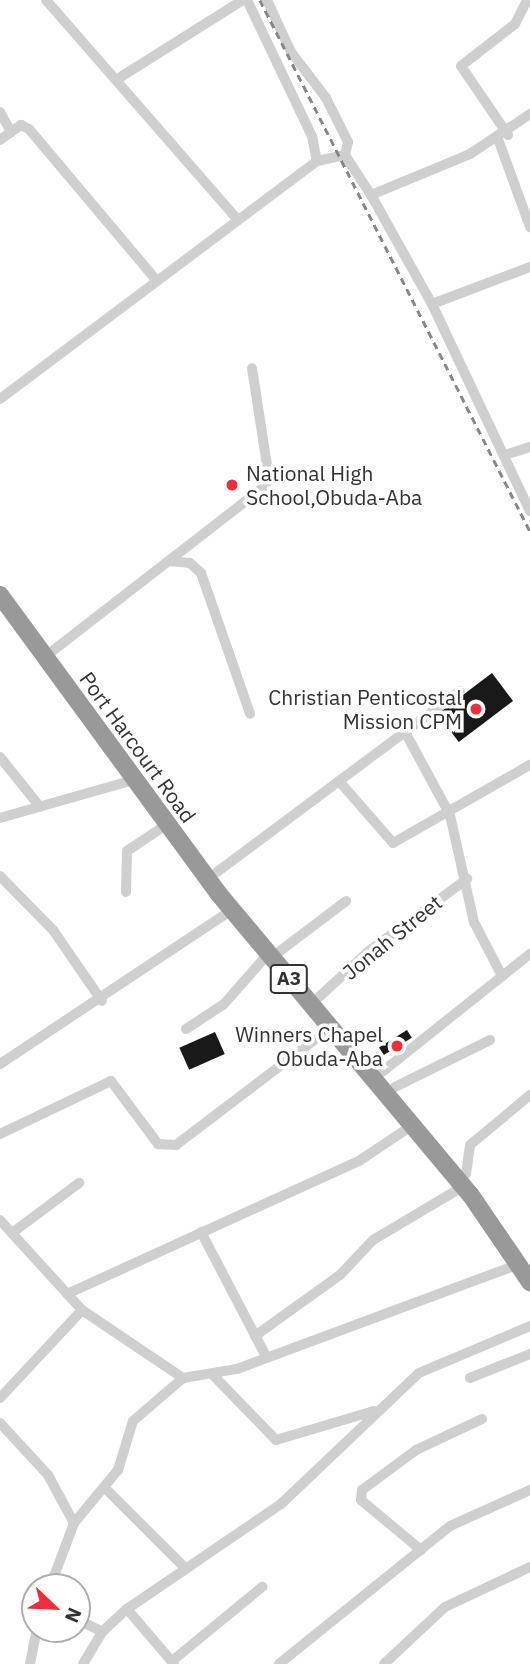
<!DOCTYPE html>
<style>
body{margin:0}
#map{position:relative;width:530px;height:1664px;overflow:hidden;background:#fff;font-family:"IBM Plex Sans",sans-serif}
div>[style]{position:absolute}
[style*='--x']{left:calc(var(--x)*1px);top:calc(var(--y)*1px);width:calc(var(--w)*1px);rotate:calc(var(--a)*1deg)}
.building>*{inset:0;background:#191919;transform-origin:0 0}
.street>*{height:10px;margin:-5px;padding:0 5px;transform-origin:5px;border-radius:5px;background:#cfcfcf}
.highway>*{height:18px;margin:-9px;padding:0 9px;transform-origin:9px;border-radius:9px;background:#999}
.rail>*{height:2.5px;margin-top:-1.25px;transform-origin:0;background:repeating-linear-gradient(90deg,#878787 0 7px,transparent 0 12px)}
.dots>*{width:19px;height:19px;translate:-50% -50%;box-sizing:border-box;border:4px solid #fff;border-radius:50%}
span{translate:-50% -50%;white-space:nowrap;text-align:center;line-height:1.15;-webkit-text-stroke:7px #fff;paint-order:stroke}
.shield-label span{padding:2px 5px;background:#fff;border:2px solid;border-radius:5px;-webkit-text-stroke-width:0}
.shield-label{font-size:19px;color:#323232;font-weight:700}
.poi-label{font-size:21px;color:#323232}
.left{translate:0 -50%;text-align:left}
.right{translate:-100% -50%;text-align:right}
.street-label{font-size:21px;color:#323232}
.north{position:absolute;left:21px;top:1573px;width:70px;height:70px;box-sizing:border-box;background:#fff;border:2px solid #adadad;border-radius:50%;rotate:113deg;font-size:19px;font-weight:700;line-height:28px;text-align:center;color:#323232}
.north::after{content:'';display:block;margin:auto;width:24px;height:32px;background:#f22c3a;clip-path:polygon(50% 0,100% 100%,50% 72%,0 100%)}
</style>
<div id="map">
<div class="building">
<div style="left:492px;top:673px;width:35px;height:68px;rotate:53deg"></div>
<div style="left:407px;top:1030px;width:9px;height:33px;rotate:58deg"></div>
<div style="left:215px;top:1032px;width:24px;height:39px;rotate:66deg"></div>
</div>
<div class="street">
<div style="--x:46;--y:0;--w:291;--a:48.9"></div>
<div style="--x:247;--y:0;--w:151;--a:64.5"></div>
<div style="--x:312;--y:136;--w:25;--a:79"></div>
<div style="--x:267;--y:0;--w:57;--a:65.2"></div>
<div style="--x:291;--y:52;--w:58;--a:52.7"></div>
<div style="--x:326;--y:98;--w:49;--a:63.4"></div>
<div style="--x:348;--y:142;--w:13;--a:103"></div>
<div style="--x:119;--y:78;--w:146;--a:-32.2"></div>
<div style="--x:0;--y:112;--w:23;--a:61"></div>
<div style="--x:508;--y:135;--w:83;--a:-124.3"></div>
<div style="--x:461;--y:66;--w:68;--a:-37.9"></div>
<div style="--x:515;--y:24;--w:27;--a:-63"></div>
<div style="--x:498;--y:139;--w:94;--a:70"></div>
<div style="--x:0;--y:140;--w:26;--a:-36"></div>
<div style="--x:21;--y:125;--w:9;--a:27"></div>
<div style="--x:29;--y:129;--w:197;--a:49.9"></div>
<div style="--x:371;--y:195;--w:125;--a:60.8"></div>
<div style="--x:432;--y:304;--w:229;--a:64.7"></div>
<div style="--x:432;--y:304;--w:105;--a:-20.7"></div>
<div style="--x:0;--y:399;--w:396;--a:-36.9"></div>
<div style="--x:317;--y:161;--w:29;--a:-12"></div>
<div style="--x:345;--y:155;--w:48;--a:57"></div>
<div style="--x:371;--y:195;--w:107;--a:-22.5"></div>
<div style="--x:470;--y:154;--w:72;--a:-33.7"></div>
<div style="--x:505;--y:455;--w:26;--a:-18"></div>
<div style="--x:170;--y:561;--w:20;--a:6"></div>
<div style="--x:190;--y:563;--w:15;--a:42"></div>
<div style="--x:201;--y:573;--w:149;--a:70.8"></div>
<div style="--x:46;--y:656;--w:277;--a:-37.8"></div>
<div style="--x:265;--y:486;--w:9;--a:-63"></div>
<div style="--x:269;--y:478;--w:111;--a:-98.8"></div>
<div style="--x:405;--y:732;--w:94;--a:61.5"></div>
<div style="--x:450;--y:815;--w:110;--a:77.4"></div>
<div style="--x:474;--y:922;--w:61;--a:62.6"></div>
<div style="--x:0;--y:757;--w:64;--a:51.3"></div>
<div style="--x:339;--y:781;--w:82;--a:48.9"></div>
<div style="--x:393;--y:843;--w:158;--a:-29.7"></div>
<div style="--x:0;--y:818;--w:138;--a:-15.9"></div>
<div style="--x:217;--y:872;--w:303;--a:-36.7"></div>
<div style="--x:0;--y:876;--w:76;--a:45.5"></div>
<div style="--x:53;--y:930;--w:86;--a:55.4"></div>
<div style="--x:126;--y:892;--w:41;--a:-88.6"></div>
<div style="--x:127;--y:851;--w:47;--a:-33.7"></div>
<div style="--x:280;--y:951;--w:83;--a:-37.1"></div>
<div style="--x:319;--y:997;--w:68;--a:-42.6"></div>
<div style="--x:369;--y:951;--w:122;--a:-36.3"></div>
<div style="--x:186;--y:1029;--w:45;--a:-33.3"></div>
<div style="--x:224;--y:1004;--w:67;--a:-48.7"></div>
<div style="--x:0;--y:1064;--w:278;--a:-33.6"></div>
<div style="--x:382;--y:1072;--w:189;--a:-38.6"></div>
<div style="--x:395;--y:1087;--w:106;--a:-26.3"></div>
<div style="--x:0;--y:1134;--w:123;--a:-25.5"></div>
<div style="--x:111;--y:1081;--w:79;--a:53.3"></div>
<div style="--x:158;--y:1144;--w:18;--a:3"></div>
<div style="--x:176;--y:1145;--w:193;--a:-37.2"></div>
<div style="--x:466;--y:1174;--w:29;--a:-82"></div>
<div style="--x:470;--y:1145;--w:78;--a:-39.8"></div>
<div style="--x:0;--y:1220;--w:122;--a:47.7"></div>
<div style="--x:82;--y:1310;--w:122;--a:34"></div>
<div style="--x:201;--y:1232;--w:142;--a:62.4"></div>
<div style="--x:12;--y:1233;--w:84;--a:-36.7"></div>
<div style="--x:67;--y:1294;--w:321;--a:-24.5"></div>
<div style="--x:359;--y:1161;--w:65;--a:-33.7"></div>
<div style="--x:255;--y:1336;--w:105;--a:-35.7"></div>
<div style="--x:340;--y:1275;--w:48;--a:-46.7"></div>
<div style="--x:373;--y:1240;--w:106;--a:-30.7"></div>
<div style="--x:212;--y:1374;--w:92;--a:45.9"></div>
<div style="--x:276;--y:1440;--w:102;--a:-16.5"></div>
<div style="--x:470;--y:1378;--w:65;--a:-21.8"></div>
<div style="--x:0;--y:1398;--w:120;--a:-47"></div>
<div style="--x:0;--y:1423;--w:71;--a:47.3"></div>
<div style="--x:48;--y:1475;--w:55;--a:61.6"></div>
<div style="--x:105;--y:1488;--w:113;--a:45"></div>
<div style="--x:421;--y:1550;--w:78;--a:-140.2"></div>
<div style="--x:361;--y:1500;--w:10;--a:-84"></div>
<div style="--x:362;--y:1490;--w:67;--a:-36.5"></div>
<div style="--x:416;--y:1450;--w:73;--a:-25.2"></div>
<div style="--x:50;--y:1587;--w:68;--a:-69.4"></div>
<div style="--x:74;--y:1523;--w:69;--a:-50.3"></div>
<div style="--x:118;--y:1470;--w:51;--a:-73"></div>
<div style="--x:133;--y:1421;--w:66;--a:-40.7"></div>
<div style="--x:183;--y:1378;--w:55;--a:-9.5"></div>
<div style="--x:237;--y:1369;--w:301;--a:-20.4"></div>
<div style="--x:127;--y:1609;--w:72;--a:49.5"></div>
<div style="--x:77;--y:1619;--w:28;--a:27"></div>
<div style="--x:172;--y:1661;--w:117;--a:-39.4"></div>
<div style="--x:30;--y:1664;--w:36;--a:-79"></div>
<div style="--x:83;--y:1664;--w:37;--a:-59"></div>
<div style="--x:102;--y:1632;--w:34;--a:-43"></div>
<div style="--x:127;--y:1609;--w:186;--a:-34.3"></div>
<div style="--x:281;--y:1504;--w:190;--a:-43.5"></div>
<div style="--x:419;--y:1373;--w:121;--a:-22.9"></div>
<div style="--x:279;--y:1664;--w:220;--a:-38.9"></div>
<div style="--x:450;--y:1526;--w:88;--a:-24.2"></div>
<div style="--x:384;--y:1664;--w:83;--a:-43.1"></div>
<div style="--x:445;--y:1607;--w:94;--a:-25.2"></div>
</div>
<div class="highway">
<div style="--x:0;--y:595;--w:369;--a:53.8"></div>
<div style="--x:218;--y:893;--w:393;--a:50.1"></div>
<div style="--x:470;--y:1194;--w:107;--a:55.7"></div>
</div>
<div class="rail">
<div style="--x:260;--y:0;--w:596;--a:63.05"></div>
</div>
<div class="dots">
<div style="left:232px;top:485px;background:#f22c3a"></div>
<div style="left:476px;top:709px;background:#f22c3a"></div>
<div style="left:397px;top:1046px;background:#f22c3a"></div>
</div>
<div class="shield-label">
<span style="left:289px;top:979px">A3</span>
</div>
<div class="poi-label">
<span class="left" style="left:246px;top:485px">National High<br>School,Obuda-Aba</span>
<span class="right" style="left:462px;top:709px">Christian Penticostal<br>Mission CPM</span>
<span class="right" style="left:383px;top:1046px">Winners Chapel<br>Obuda-Aba</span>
</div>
<div class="street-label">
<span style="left:138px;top:747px;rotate:54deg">Port Harcourt Road</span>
<span style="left:392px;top:937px;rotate:-39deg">Jonah Street</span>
</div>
<div class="north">N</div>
</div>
